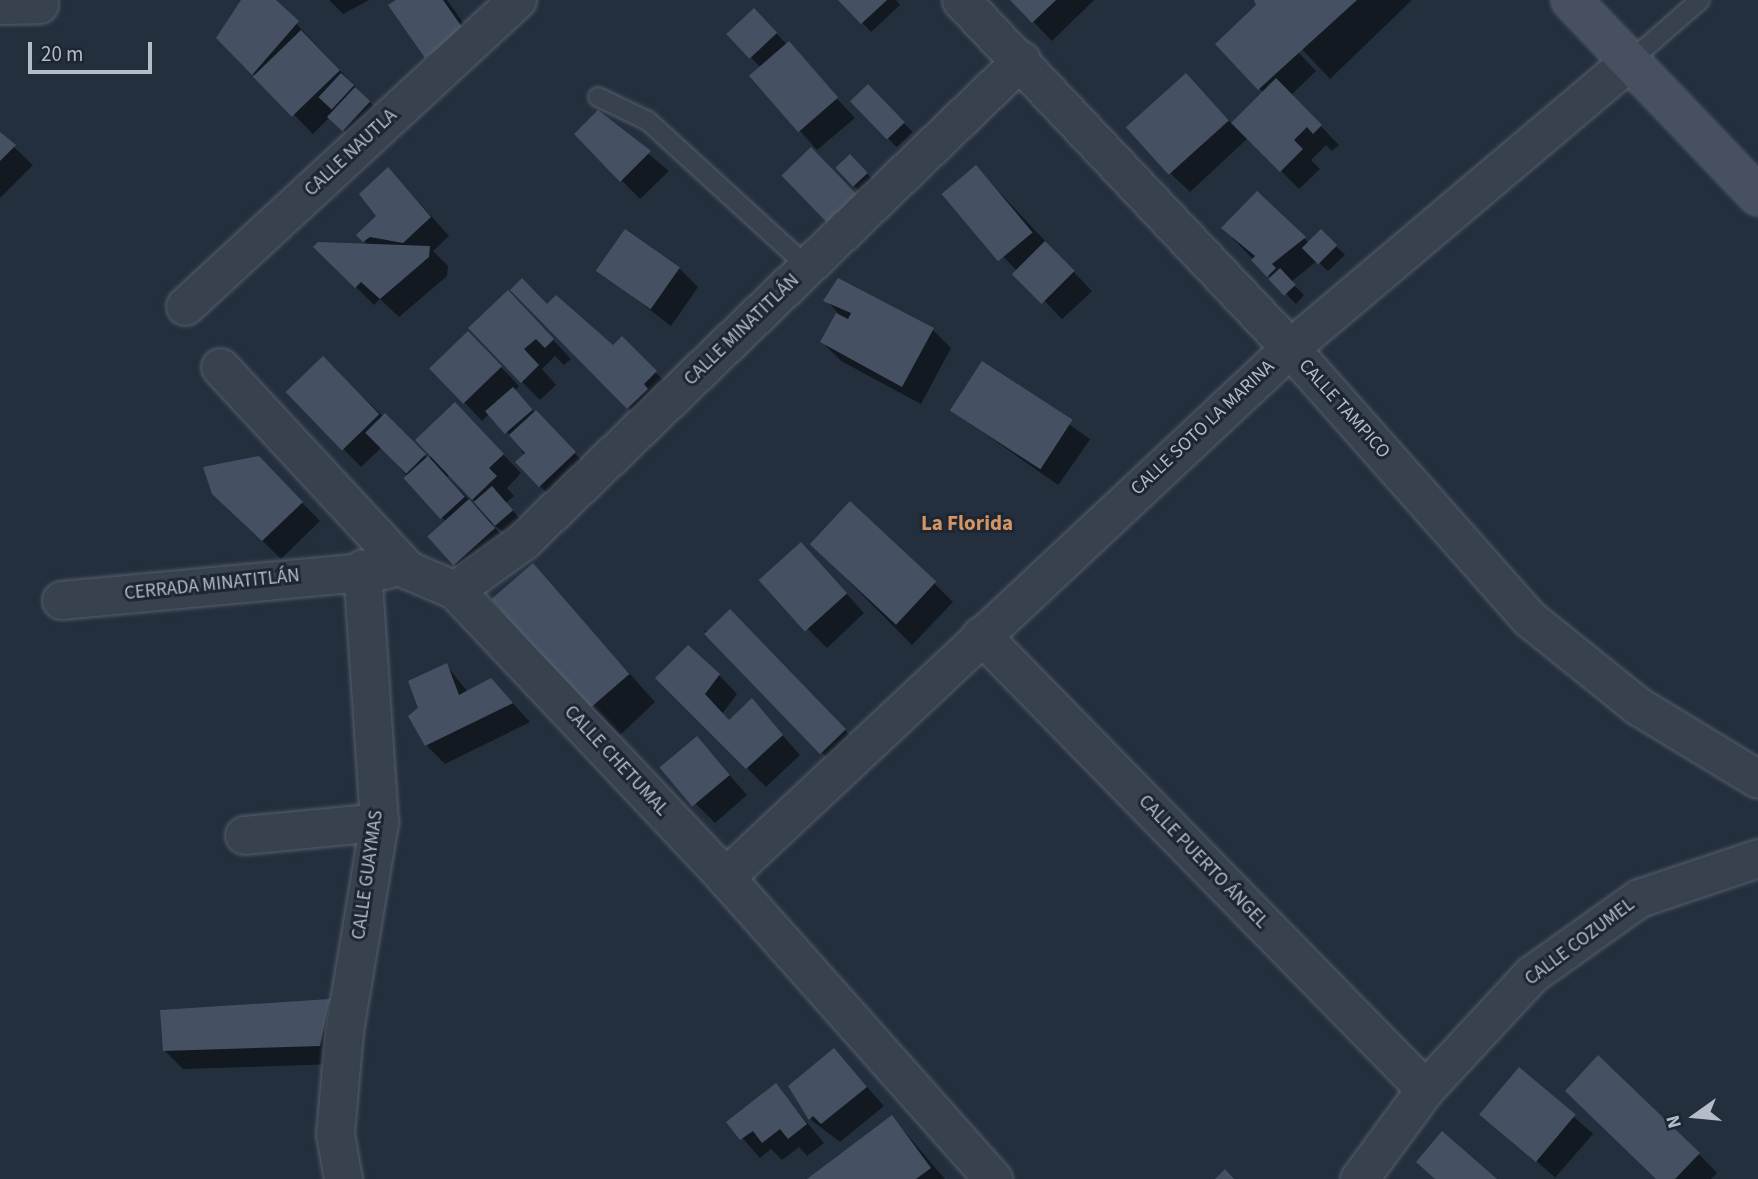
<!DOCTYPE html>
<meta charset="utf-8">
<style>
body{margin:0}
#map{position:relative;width:1758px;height:1179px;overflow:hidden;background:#242f3e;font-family:"Source Sans 3",sans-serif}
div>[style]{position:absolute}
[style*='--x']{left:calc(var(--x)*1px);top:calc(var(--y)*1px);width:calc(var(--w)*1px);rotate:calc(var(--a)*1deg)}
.shadow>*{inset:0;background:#0007;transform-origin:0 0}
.building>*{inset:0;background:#455162;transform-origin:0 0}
.roads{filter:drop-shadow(0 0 2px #565f6c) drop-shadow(0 0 2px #565f6c)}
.service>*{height:18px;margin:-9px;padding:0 9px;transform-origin:9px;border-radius:9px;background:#38414e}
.minor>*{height:37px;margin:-18.5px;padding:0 18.5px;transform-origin:18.5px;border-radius:18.5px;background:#38414e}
.secondary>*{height:38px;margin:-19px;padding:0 19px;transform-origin:19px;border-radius:19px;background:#465061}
span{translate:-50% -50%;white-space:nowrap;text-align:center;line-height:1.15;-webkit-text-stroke:6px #1d2633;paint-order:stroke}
.street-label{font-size:19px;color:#b4bcc9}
.neighbourhood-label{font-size:21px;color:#d59563;font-weight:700}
.north{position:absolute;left:1660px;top:1081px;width:70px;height:70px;-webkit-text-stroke:5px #1d2633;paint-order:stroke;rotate:255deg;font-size:19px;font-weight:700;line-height:28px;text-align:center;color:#b4bcc9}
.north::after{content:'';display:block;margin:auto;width:24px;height:32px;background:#b4bcc9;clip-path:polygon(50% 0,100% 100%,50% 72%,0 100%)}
.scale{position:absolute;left:28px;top:42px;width:124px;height:32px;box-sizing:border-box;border:4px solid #b4bcc9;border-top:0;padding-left:9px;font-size:21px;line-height:24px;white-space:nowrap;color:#b4bcc9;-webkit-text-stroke:5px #1d2633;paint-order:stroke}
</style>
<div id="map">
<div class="shadow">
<div style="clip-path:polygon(243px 0,274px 0,378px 111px,350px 138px,332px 115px,313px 134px,218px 38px)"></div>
<div style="clip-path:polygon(329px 0,369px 0,343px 14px)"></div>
<div style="clip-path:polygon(399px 0,447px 0,482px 49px,445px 75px,426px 57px)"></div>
<div style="clip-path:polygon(841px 0,896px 0,900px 5px,871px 32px)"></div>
<div style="clip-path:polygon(1012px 0,1094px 0,1052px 41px)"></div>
<div style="clip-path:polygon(1256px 0,1412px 0,1330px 79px)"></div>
<div style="clip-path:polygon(763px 19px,855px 118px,817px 150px,751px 76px,761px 68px,729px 34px)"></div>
<div style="clip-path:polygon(1274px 27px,1316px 71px,1291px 95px,1339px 145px,1332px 151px,1326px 145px,1311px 160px,1320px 169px,1299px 189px,1248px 138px,1190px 192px,1171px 174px,1204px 94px,1232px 124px,1264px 93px,1217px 44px)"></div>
<div style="left:868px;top:86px;width:64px;height:22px;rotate:46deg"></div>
<div style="clip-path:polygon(598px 112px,669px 171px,640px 199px,576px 134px)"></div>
<div style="clip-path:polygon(0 134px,33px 165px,0 198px)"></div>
<div style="clip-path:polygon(859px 165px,876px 183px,863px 195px,854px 186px)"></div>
<div style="left:976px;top:167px;width:170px;height:41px;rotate:47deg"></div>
<div style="clip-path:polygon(406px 188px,449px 236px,433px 251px,448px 266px,447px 276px,399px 317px,380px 299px,374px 305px,318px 249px,371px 248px,358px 235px)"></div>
<div style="clip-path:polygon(1257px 194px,1309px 243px,1321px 231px,1345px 255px,1328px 271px,1317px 261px,1291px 282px,1304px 295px,1296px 304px,1223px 228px)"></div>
<div style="clip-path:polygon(679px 268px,698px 287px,671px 326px,598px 270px)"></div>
<div style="clip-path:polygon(512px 290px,613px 348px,622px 339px,674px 391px,646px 426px)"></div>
<div style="clip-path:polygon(826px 300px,933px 330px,951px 348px,921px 404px,841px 361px,822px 342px,838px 313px)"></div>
<div style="clip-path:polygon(526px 311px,571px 359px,564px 365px,555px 356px,542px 369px,556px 385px,540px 400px,522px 382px)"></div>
<div style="clip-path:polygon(487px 352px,519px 386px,514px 391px,593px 472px,559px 504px,540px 486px,518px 443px,489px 414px,482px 421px,464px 402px)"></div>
<div style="clip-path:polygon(evenodd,323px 359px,428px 459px,473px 423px,521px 473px,507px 488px,514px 496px,506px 503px,521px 520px,506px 534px,490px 522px,512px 547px,472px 583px,429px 536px,446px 522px,382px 447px,361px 467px,288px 392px,323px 359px,449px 475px,491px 518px,489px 520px,447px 477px,449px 475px)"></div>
<div style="left:983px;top:364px;width:131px;height:56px;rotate:35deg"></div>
<div style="clip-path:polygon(258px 458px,320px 521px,281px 559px,233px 512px)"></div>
<div style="clip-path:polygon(811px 543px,934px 583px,953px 602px,912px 645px)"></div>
<div style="clip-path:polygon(819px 563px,864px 613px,827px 648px,761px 582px)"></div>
<div style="clip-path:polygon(533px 566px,655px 702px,620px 735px,593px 708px)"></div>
<div style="clip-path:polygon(749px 630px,863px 749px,840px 771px,704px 631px)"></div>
<div style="clip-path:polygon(446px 665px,468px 692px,491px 680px,530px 722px,445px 764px,426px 745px,420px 709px)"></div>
<div style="clip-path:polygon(719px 675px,737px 694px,722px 714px,730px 722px,752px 701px,800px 755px,766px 787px,657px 678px)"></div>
<div style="clip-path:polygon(697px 738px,747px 795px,715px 823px,696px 804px)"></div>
<div style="clip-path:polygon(330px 1001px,348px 1019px,338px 1064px,183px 1069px,164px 1050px)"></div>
<div style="clip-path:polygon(834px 1050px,884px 1106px,840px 1142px,810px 1119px)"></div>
<div style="left:1520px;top:1070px;width:97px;height:58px;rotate:41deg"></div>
<div style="clip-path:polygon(776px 1085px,824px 1143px,807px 1156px,799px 1147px,782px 1160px,771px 1149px,760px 1158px,728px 1122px)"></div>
<div style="clip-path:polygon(892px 1117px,945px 1179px,810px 1179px)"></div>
<div style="clip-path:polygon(1699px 1154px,1717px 1173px,1711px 1179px,1658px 1179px)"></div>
</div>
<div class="building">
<div style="clip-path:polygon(241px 0,276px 0,299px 21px,252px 75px,216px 38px)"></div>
<div style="clip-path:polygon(396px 0,443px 0,464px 30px,425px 58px,388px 5px)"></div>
<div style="clip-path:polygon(838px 0,887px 0,861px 24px)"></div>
<div style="clip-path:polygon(1010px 0,1056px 0,1032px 23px)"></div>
<div style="clip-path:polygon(1254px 0,1357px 0,1258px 90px,1215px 44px,1256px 5px)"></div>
<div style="left:754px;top:8px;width:34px;height:38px;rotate:47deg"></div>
<div style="left:301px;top:30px;width:56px;height:67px;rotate:46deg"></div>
<div style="left:789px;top:41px;width:75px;height:53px;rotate:49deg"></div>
<div style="left:341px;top:73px;width:18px;height:33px;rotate:43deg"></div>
<div style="left:1186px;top:73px;width:64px;height:81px;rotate:48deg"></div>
<div style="clip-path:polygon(1276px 78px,1322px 125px,1313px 134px,1307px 127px,1294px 140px,1303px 149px,1280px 172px,1231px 123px)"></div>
<div style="left:868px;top:84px;width:53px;height:25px;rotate:46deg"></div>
<div style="left:355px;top:87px;width:21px;height:41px;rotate:43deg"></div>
<div style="clip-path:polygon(598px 110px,651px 151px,620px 182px,574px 134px)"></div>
<div style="clip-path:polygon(0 132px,16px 145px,0 161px)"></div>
<div style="left:811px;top:147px;width:65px;height:41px;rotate:46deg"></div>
<div style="left:850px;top:154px;width:26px;height:20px;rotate:47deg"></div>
<div style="left:976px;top:165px;width:88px;height:45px;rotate:50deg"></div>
<div style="clip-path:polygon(388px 167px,431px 217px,403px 243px,370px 237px,363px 242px,356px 235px,376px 216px,359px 194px)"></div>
<div style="clip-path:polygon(1257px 191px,1306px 237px,1272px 264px,1276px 268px,1267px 277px,1251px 260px,1255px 256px,1221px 228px)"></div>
<div style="left:625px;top:229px;width:67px;height:51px;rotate:35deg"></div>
<div style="left:1321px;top:229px;width:23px;height:27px;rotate:45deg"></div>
<div style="left:1045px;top:241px;width:42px;height:47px;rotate:45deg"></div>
<div style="clip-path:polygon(318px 242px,430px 246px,429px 257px,380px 299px,361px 282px,355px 288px,313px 247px)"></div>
<div style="left:1280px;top:268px;width:23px;height:16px;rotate:47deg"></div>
<div style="clip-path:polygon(522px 278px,547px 304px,556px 295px,613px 345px,622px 336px,657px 371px,644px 384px,648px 389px,627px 409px,510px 290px)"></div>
<div style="clip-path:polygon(838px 278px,934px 328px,902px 387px,820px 342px,836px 313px,848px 319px,851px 313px,823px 301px)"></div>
<div style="clip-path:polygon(508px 290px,554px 339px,545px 348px,536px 339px,524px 349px,539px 365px,521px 383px,468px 328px)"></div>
<div style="left:468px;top:331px;width:49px;height:54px;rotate:46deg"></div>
<div style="left:323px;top:356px;width:81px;height:52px;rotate:46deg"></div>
<div style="left:982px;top:361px;width:108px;height:59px;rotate:33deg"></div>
<div style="left:513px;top:387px;width:30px;height:37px;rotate:49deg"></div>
<div style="clip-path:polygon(455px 402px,504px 454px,489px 468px,497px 476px,472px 500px,415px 440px)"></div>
<div style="clip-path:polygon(536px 410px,576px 452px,539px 487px,515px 462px,525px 453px,509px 435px)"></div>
<div style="left:385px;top:413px;width:58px;height:28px;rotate:45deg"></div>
<div style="clip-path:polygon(259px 456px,303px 502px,262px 541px,212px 494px,203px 467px)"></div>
<div style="left:428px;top:456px;width:55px;height:33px;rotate:48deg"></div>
<div style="left:492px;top:486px;width:32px;height:24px;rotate:49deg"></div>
<div style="left:469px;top:499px;width:39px;height:56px;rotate:48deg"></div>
<div style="left:850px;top:501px;width:118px;height:59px;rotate:43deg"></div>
<div style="left:801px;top:542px;width:69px;height:57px;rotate:48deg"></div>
<div style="left:533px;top:563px;width:147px;height:55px;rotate:49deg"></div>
<div style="left:730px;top:609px;width:167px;height:36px;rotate:46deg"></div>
<div style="clip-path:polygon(688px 645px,720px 674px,705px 694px,729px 720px,752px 698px,783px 735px,746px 769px,655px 678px)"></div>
<div style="clip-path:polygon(447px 663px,459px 695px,491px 678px,513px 703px,425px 746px,408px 716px,418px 708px,408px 681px)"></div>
<div style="left:697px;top:736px;width:51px;height:49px;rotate:50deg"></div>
<div style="clip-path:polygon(330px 999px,320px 1046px,163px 1051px,160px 1010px)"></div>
<div style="clip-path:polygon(834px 1048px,867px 1087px,821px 1124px,813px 1116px,809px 1120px,788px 1086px)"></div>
<div style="clip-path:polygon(1598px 1055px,1700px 1153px,1675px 1179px,1656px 1179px,1565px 1091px)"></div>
<div style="left:1519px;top:1067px;width:74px;height:62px;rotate:40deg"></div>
<div style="clip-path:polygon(776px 1083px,807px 1124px,788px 1139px,780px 1129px,762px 1143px,753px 1131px,740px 1140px,726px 1122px)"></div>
<div style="clip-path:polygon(892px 1115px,931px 1168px,916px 1179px,807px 1179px)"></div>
<div style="clip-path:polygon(1442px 1131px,1497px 1179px,1435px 1179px,1416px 1162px)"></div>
<div style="clip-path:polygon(1225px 1169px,1234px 1179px,1215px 1179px)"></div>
</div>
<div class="roads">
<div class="service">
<div style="--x:1629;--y:62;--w:94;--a:-41.1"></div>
<div style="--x:598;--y:97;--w:55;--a:25.6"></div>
<div style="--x:648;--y:121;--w:217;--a:42.4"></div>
</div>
<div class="minor">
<div style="--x:961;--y:0;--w:479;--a:46.6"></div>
<div style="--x:1290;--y:348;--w:362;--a:48.5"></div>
<div style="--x:1530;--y:619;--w:139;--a:38.9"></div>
<div style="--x:1638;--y:706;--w:140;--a:31.3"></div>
<div style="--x:0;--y:5;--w:39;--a:-1"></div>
<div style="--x:185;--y:306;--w:452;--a:-42.7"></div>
<div style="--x:220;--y:367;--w:277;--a:47.2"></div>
<div style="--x:408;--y:570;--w:51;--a:23.1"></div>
<div style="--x:455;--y:590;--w:394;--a:46.7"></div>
<div style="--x:725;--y:877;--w:404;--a:48.4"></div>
<div style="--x:455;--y:590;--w:85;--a:-35.9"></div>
<div style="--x:524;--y:540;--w:691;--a:-44"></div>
<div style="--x:61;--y:600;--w:326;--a:-5.3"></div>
<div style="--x:981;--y:635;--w:635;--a:45.64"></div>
<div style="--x:244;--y:835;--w:136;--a:-5.5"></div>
<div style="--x:725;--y:877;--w:774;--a:-43.12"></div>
<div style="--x:1290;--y:348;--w:444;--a:-40.2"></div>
<div style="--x:343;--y:1179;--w:46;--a:-100.1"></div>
<div style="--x:335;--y:1134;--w:103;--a:-85"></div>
<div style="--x:344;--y:1031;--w:212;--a:-80.5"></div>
<div style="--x:379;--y:822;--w:254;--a:-93.8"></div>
<div style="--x:1359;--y:1179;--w:112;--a:-53.7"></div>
<div style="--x:1425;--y:1089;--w:157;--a:-47.1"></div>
<div style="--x:1532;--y:974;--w:131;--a:-35.4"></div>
<div style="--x:1639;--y:898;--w:126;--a:-18.6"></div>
</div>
<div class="secondary">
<div style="--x:1571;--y:0;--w:271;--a:46.3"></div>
</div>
</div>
<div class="street-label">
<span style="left:351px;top:153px;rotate:-43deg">CALLE NAUTLA</span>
<span style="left:742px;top:330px;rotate:-44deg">CALLE MINATITLÁN</span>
<span style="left:1344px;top:409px;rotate:48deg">CALLE TAMPICO</span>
<span style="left:1203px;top:428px;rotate:-43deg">CALLE SOTO LA MARINA</span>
<span style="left:212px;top:585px;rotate:-6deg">CERRADA MINATITLÁN</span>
<span style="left:616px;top:761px;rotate:47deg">CALLE CHETUMAL</span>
<span style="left:1203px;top:862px;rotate:46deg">CALLE PUERTO ÁNGEL</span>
<span style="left:368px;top:875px;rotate:-82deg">CALLE GUAYMAS</span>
<span style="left:1580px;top:942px;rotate:-37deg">CALLE COZUMEL</span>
</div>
<div class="neighbourhood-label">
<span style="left:967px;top:523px">La Florida</span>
</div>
<div class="north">N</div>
<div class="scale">20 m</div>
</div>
